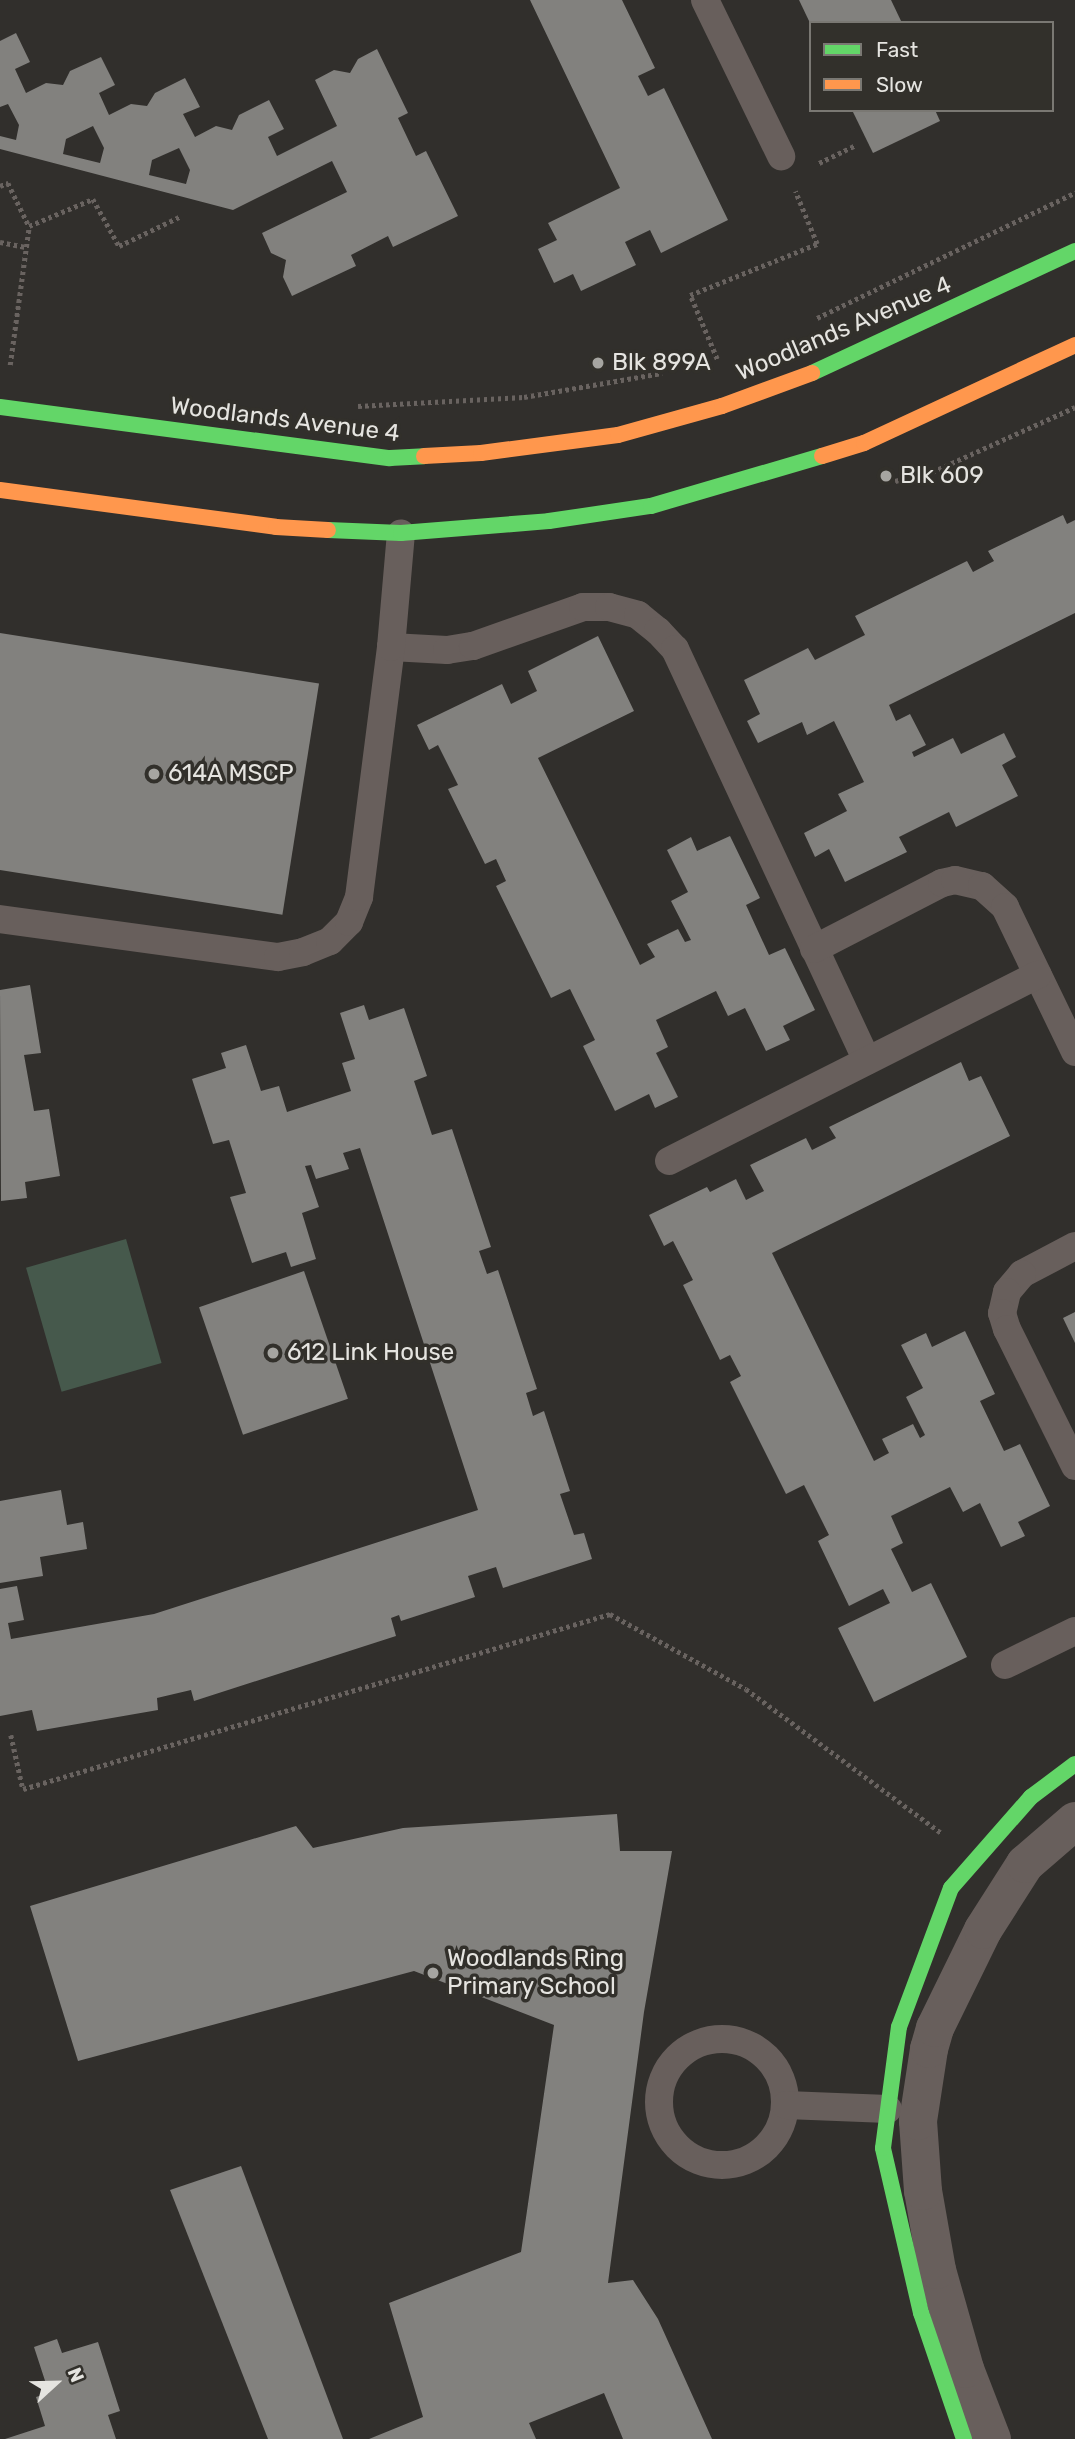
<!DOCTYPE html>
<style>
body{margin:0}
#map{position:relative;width:1075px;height:2439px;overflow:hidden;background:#312f2c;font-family:Rubik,sans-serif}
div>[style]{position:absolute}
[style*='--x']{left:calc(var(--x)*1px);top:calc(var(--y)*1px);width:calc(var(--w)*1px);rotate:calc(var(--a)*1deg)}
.green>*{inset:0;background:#46594c;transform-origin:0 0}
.building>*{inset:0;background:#82817e;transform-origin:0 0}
.path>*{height:4.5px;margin-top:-2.25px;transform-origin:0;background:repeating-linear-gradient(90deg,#696360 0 3.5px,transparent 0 7px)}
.lane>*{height:28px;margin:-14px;padding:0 14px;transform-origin:14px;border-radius:14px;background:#685f5c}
.lane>.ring{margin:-14px;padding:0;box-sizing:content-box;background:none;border:28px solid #685f5c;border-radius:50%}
.street>*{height:38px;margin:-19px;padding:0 19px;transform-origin:19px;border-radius:19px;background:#685f5c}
.fast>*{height:16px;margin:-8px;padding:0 8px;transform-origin:8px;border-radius:8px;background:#63d668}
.slow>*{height:16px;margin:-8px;padding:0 8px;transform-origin:8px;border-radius:8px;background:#ff974d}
.dots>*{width:19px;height:19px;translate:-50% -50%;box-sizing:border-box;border:4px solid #32302b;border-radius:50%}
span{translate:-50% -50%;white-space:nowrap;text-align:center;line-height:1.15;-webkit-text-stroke:7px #32302b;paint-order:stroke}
.street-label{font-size:24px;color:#e5e4e0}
.poi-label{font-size:24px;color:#e5e4e0}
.left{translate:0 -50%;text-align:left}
.legend{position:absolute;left:809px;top:21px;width:245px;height:91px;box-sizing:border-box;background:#32302b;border:2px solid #7a7873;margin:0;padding:9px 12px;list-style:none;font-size:21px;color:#e5e4e0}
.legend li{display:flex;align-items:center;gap:14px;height:35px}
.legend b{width:35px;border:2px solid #7a7873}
.north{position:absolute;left:21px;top:2348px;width:70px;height:70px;-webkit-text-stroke:5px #32302b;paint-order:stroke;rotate:68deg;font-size:19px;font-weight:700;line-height:28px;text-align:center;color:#e5e4e0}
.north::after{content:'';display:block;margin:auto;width:24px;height:32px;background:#e5e4e0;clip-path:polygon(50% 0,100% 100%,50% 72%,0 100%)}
</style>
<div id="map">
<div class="green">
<div style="left:126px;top:1239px;width:129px;height:104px;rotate:74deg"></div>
</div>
<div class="building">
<div style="clip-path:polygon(530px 0,622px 0,655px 68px,638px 76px,648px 96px,664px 88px,728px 220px,661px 253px,650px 230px,625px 242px,636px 265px,581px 291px,573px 274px,554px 283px,538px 249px,557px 240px,548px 223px,620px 188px)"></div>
<div style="clip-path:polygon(799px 0,891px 0,902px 23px,810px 23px)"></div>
<div style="clip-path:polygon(evenodd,16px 33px,30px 62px,15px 69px,26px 93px,46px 83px,63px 85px,70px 71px,101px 57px,115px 85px,99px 93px,109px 115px,131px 104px,147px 106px,155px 93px,185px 78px,200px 107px,183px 114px,195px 137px,216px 126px,232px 130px,239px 115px,269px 100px,284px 129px,268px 137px,277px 156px,337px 126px,315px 80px,334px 70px,350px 73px,358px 59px,377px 49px,408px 113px,398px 118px,416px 156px,426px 151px,458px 216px,393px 247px,388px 236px,351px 255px,356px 266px,292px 296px,283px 277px,286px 260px,271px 253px,262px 233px,347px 192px,332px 161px,233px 210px,0 149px,0 136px,16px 140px,19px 125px,8px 104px,0 107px,0 41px,16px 33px,93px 126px,104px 148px,100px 163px,63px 154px,66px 139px,93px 126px,16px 33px,179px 148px,190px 170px,186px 184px,149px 175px,152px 160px,179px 148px)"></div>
<div style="clip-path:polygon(852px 110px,935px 110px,940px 121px,873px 153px)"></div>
<div style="clip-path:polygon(1063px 515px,1067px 524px,1075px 520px,1075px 613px,889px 705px,896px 721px,910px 714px,926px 745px,912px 752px,914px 757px,953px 738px,961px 754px,1004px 733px,1016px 757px,1002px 765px,1018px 796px,956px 827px,949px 812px,899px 837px,907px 852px,845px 882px,829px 849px,815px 857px,804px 833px,847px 811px,838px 794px,864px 782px,834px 721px,807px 735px,802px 722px,758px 743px,747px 721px,760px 714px,744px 680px,808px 648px,815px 660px,865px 635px,855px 616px,967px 561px,973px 572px,994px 561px,988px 551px)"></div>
<div style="left:0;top:633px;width:323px;height:234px;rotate:9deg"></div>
<div style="clip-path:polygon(598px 636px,634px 711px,538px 758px,640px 965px,655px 957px,647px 944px,678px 929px,685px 942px,691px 940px,671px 901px,688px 892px,667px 850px,691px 837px,697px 851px,730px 836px,760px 898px,746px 905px,769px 955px,785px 948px,815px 1010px,783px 1026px,790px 1040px,766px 1051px,745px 1008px,728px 1016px,716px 991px,656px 1020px,668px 1047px,656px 1053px,678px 1097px,655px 1108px,649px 1094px,615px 1111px,583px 1046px,595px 1040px,570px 989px,551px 998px,496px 886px,506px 881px,496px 859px,485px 864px,448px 789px,458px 785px,438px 745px,429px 750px,417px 725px,502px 684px,511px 704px,537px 691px,528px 671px)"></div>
<div style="clip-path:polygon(30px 985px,41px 1053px,24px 1055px,34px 1111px,49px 1109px,60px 1176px,25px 1182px,27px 1198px,1px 1201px,0 990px)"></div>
<div style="clip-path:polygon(364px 1005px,369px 1020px,404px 1008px,427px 1076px,414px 1081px,432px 1135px,452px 1129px,491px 1247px,479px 1251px,487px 1274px,498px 1270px,537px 1389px,526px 1393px,533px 1416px,544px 1411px,570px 1491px,560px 1494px,574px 1535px,584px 1533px,592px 1559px,503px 1588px,496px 1567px,468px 1576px,475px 1597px,401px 1621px,399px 1615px,391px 1618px,396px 1636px,194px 1701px,191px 1690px,157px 1698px,158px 1710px,37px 1731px,32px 1710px,0 1716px,0 1589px,17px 1586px,24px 1620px,8px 1623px,11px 1639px,154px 1614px,478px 1510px,360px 1148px,343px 1153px,349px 1169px,316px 1179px,311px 1165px,305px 1166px,319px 1207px,302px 1213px,316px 1259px,291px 1267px,286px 1252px,252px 1263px,230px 1197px,246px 1193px,229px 1140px,213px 1144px,192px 1079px,226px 1068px,221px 1053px,246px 1045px,261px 1091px,279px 1086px,287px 1112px,351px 1091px,342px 1063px,355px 1059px,340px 1013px)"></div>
<div style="clip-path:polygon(961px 1062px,969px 1081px,981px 1076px,1010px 1136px,772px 1253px,874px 1461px,889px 1453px,882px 1439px,913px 1424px,920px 1438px,925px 1435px,906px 1397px,923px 1388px,901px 1345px,926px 1333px,932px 1347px,965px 1331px,995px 1394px,980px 1401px,1004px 1451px,1020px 1444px,1050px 1506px,1018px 1522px,1025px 1536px,1001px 1547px,980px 1503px,963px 1512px,950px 1487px,891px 1516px,903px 1543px,891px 1549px,912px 1592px,931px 1583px,967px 1657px,874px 1702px,838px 1628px,890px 1603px,883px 1589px,849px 1606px,818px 1541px,829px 1535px,804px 1485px,786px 1494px,730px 1382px,741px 1376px,730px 1355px,720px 1360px,683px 1285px,693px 1280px,673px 1241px,664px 1246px,649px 1215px,707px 1187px,710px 1192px,736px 1179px,746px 1200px,764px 1191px,750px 1165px,806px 1138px,812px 1150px,836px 1138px,829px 1127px)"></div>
<div style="left:304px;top:1271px;width:135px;height:111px;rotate:71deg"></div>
<div style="clip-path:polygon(1075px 1312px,1075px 1343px,1063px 1318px)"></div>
<div style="clip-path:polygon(61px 1490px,67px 1525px,83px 1522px,87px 1549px,40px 1557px,43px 1576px,0 1583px,0 1501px)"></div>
<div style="clip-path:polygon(617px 1814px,620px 1851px,672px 1851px,644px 2012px,608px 2283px,633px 2280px,658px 2319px,712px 2439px,623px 2439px,604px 2393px,529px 2423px,536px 2439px,369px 2439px,423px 2417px,389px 2303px,521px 2252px,554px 2025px,414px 1971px,78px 2061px,30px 1906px,296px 1826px,313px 1848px,403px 1828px)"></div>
<div style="clip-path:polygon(241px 2166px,343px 2439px,268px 2439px,170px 2190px)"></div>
<div style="clip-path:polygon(57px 2339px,62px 2353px,98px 2342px,120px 2411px,108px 2415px,116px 2439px,5px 2439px,45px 2426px,36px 2397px,49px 2393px,34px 2347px)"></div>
</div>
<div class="path">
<div style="--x:819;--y:163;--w:41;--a:-25.9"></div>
<div style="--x:0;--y:186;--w:9;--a:-21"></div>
<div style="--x:8;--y:183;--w:48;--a:64"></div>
<div style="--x:29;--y:226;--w:69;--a:-22.9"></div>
<div style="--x:93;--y:199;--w:54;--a:61"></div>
<div style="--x:119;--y:246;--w:69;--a:-25.8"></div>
<div style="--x:0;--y:242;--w:26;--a:11"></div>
<div style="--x:817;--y:318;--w:287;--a:-25.9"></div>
<div style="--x:717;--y:359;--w:69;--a:-112.9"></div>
<div style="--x:690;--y:295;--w:137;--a:-21.9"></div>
<div style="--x:817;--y:244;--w:57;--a:-112.5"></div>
<div style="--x:10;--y:365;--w:140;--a:-82.2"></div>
<div style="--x:358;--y:406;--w:166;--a:-3.1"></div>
<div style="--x:524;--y:397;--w:140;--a:-9.9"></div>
<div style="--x:895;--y:481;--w:38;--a:-14"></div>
<div style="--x:932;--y:472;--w:157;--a:-24.4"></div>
<div style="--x:11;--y:1735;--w:55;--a:77.5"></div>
<div style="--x:23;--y:1789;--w:613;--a:-16.6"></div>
<div style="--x:610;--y:1614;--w:155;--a:28.9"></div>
<div style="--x:746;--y:1689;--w:242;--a:36.4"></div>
</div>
<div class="lane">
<div style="--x:705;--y:0;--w:174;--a:64"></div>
<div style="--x:391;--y:647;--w:56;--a:3.1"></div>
<div style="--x:447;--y:650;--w:26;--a:-9"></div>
<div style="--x:473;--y:646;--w:117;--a:-19.5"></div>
<div style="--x:583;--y:607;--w:26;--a:0"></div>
<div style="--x:609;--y:607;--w:30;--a:15"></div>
<div style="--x:638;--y:615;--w:26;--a:39"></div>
<div style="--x:658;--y:631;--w:25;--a:47"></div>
<div style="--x:675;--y:649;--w:454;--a:65"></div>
<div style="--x:0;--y:919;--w:281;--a:7.8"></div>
<div style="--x:278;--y:957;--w:25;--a:-11"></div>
<div style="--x:303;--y:952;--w:29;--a:-22"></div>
<div style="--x:330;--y:941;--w:27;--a:-45"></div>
<div style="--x:349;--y:922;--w:27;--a:-68"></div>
<div style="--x:359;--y:897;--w:252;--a:-82.7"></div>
<div style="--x:391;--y:647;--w:114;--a:-85"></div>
<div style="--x:814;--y:949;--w:144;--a:-27.3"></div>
<div style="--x:942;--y:883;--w:13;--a:-13"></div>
<div style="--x:955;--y:880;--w:28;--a:13"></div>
<div style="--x:982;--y:886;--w:31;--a:42"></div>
<div style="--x:1005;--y:907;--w:161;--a:64.2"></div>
<div style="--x:669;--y:1161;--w:413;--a:-26.8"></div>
<div style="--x:1075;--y:1246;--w:60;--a:152.2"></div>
<div style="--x:1022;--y:1274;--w:23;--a:130"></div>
<div style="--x:1007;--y:1292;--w:22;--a:103"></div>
<div style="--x:1002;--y:1313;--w:17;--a:73"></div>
<div style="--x:1007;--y:1329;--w:153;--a:63.6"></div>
<div style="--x:1005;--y:1665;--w:78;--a:-25.9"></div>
<div class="ring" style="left:659px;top:2039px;width:98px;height:98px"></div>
<div style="--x:786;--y:2105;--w:102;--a:2.2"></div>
</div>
<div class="street">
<div style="--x:992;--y:2439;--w:75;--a:-111.1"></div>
<div style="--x:965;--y:2369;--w:103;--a:-105.8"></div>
<div style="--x:937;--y:2270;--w:80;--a:-100"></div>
<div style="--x:923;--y:2191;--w:70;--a:-94.1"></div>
<div style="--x:918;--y:2121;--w:73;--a:-81.3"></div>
<div style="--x:929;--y:2049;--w:22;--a:-74"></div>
<div style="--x:935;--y:2028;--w:109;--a:-63.9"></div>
<div style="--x:983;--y:1930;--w:78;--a:-57.5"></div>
<div style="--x:1025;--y:1864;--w:66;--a:-40.7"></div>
</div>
<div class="fast">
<div style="--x:812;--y:373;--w:290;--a:-24.9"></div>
<div style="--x:0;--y:407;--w:393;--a:7.5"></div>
<div style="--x:390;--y:458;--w:34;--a:-3"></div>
<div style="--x:328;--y:530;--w:73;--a:2.4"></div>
<div style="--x:401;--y:533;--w:148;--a:-4.6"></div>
<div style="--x:549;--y:521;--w:103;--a:-8.4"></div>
<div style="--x:651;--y:506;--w:178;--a:-16.3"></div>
<div style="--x:964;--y:2439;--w:133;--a:-108.8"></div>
<div style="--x:921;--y:2313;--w:169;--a:-103"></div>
<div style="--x:883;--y:2148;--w:122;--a:-82.5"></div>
<div style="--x:899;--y:2027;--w:148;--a:-69.5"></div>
<div style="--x:951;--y:1888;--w:121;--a:-48.7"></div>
<div style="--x:1031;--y:1797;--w:55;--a:-36.9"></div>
</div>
<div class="slow">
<div style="--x:424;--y:456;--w:57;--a:-3"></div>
<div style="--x:481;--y:453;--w:138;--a:-7.5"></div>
<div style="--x:618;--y:435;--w:108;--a:-15.6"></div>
<div style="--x:722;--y:406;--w:96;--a:-20.1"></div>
<div style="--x:822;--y:456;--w:44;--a:-17.2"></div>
<div style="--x:864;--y:443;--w:233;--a:-24.9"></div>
<div style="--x:0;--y:490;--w:278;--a:7.6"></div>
<div style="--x:276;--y:527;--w:52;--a:3.3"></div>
</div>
<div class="dots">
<div style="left:598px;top:363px;background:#a6a5a1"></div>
<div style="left:886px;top:476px;background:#a6a5a1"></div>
<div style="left:154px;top:774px;background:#a6a5a1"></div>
<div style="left:273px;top:1353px;background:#a6a5a1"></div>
<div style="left:433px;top:1973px;background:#a6a5a1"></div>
</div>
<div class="street-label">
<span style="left:844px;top:329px;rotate:-23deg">Woodlands Avenue 4</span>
<span style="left:285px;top:420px;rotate:7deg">Woodlands Avenue 4</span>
</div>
<div class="poi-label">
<span class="left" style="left:612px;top:363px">Blk 899A</span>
<span class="left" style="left:900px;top:476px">Blk 609</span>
<span class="left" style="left:168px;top:774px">614A MSCP</span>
<span class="left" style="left:287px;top:1353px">612 Link House</span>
<span class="left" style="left:447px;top:1973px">Woodlands Ring<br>Primary School</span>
</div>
<ul class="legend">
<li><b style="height:9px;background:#63d668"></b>Fast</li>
<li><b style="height:9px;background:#ff974d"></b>Slow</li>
</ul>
<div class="north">N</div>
</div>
